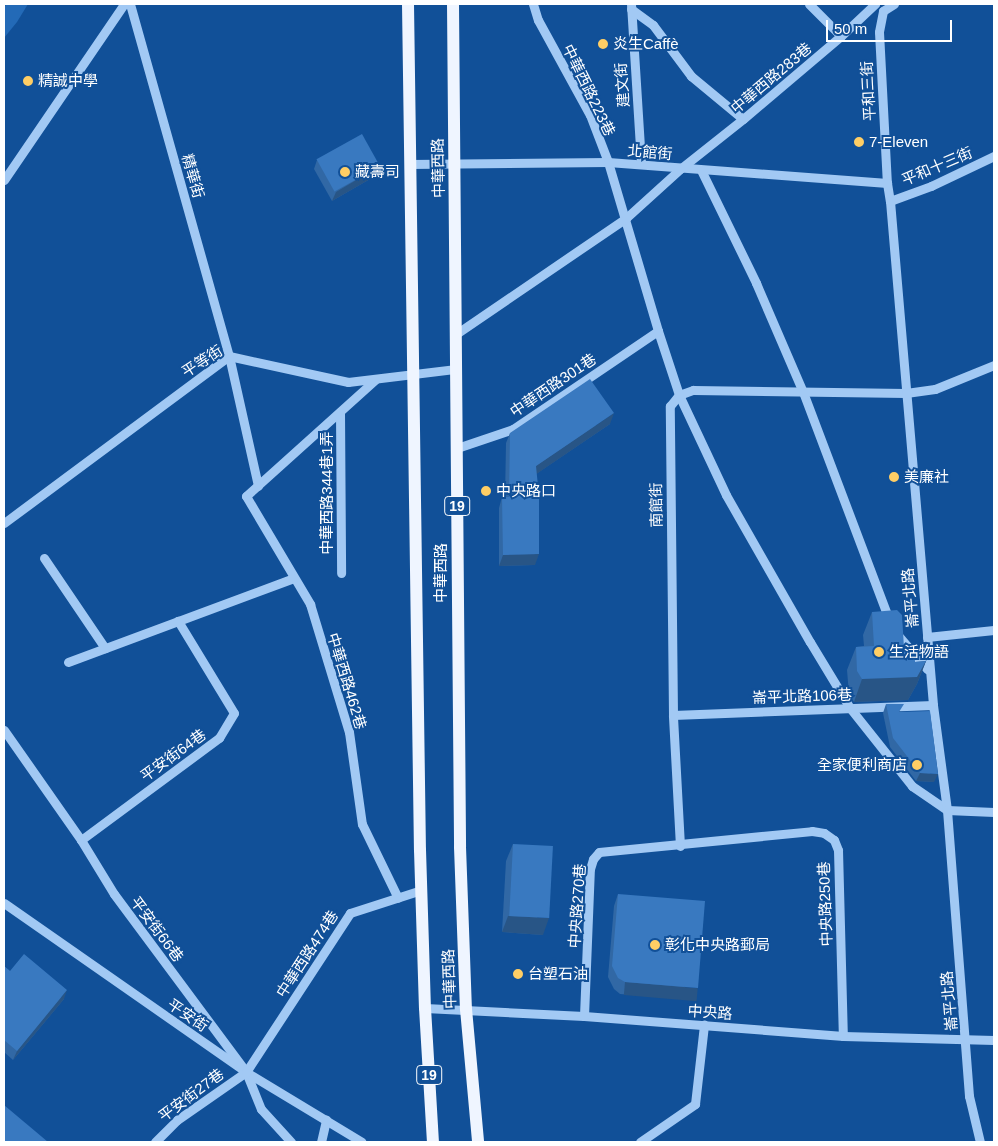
<!DOCTYPE html>
<meta charset="utf-8">
<style>
body{margin:0}
#map{position:relative;width:998px;height:1146px;overflow:hidden;background:#115098;font-family:Arial,"Noto Sans TC",sans-serif}
div>[style]{position:absolute}
[style*='--x']{left:calc(var(--x)*1px);top:calc(var(--y)*1px);width:calc(var(--w)*1px);rotate:calc(var(--a)*1deg)}
.green>*{inset:0;background:#236ab7}
.minor>*{height:9px;margin:-4.5px;padding:0 4.5px;transform-origin:4.5px;border-radius:4.5px;background:#a2c9f4}
.major>*{height:12px;margin:-6px;padding:0 6px;transform-origin:6px;border-radius:6px;background:#eff5ff}
.wall>*{inset:0;background:#3168a5}
.shaded-wall>*{inset:0;background:#285586;transform-origin:0 0}
.building>*{inset:0;background:#3979c0;transform-origin:0 0}
.dots>*{width:14px;height:14px;translate:-50% -50%;box-sizing:border-box;border:2px solid #115098;border-radius:50%}
span{translate:-50% -50%;white-space:nowrap;text-align:center;line-height:1.15;-webkit-text-stroke:4px #115098;paint-order:stroke}
.shield-label span{padding:1px 4px;background:#115098;border:1px solid;border-radius:4px;-webkit-text-stroke-width:0}
.shield-label{font-size:14px;color:#fff;font-weight:700}
.poi-label{font-size:15px;color:#fff}
.left{translate:0 -50%;text-align:left}
.right{translate:-100% -50%;text-align:right}
.street-label{font-size:15px;color:#fff}
.frame{position:absolute;inset:0;border:5px solid #fff;pointer-events:none}
.scale{position:absolute;left:826px;top:20px;width:126px;height:22px;box-sizing:border-box;border:2px solid #fff;border-top:0;padding-left:6px;font-size:15px;line-height:18px;white-space:nowrap;color:#fff;-webkit-text-stroke:4px #115098;paint-order:stroke}
</style>
<div id="map">
<div class="green">
<div style="clip-path:polygon(6px 4px,28px 4px,17px 22px,4px 38px,4px 8px)"></div>
</div>
<div class="minor">
<div style="--x:130;--y:4;--w:366;--a:74.3"></div>
<div style="--x:229;--y:356;--w:133;--a:77.4"></div>
<div style="--x:533;--y:4;--w:17;--a:73"></div>
<div style="--x:538;--y:20;--w:108;--a:61.3"></div>
<div style="--x:590;--y:115;--w:50;--a:69"></div>
<div style="--x:608;--y:162;--w:176;--a:73.5"></div>
<div style="--x:658;--y:331;--w:67;--a:71.8"></div>
<div style="--x:679;--y:395;--w:110;--a:64.8"></div>
<div style="--x:726;--y:495;--w:169;--a:60.3"></div>
<div style="--x:810;--y:642;--w:77;--a:58.8"></div>
<div style="--x:850;--y:708;--w:100;--a:51.5"></div>
<div style="--x:912;--y:786;--w:42;--a:34.4"></div>
<div style="--x:947;--y:810;--w:47;--a:2.4"></div>
<div style="--x:631;--y:4;--w:160;--a:86.4"></div>
<div style="--x:809;--y:4;--w:45;--a:45"></div>
<div style="--x:894;--y:4;--w:13;--a:148"></div>
<div style="--x:883;--y:11;--w:21;--a:101"></div>
<div style="--x:879;--y:32;--w:151;--a:87"></div>
<div style="--x:887;--y:183;--w:18;--a:81"></div>
<div style="--x:890;--y:201;--w:506;--a:85.12"></div>
<div style="--x:933;--y:705;--w:106;--a:82.4"></div>
<div style="--x:947;--y:810;--w:287;--a:85.6"></div>
<div style="--x:969;--y:1096;--w:47;--a:76.6"></div>
<div style="--x:631;--y:9;--w:27;--a:36"></div>
<div style="--x:653;--y:25;--w:64;--a:53.3"></div>
<div style="--x:691;--y:76;--w:67;--a:39.6"></div>
<div style="--x:409;--y:164;--w:199;--a:-0.6"></div>
<div style="--x:608;--y:162;--w:280;--a:4.3"></div>
<div style="--x:701;--y:170;--w:126;--a:64"></div>
<div style="--x:756;--y:283;--w:119;--a:66.7"></div>
<div style="--x:803;--y:392;--w:246;--a:69.3"></div>
<div style="--x:4;--y:180;--w:213;--a:-55.7"></div>
<div style="--x:890;--y:201;--w:44;--a:-20.1"></div>
<div style="--x:931;--y:186;--w:70;--a:-25.5"></div>
<div style="--x:456;--y:334;--w:206;--a:-34.3"></div>
<div style="--x:626;--y:218;--w:73;--a:-42.2"></div>
<div style="--x:680;--y:169;--w:80;--a:-38.4"></div>
<div style="--x:743;--y:119;--w:128;--a:-40.3"></div>
<div style="--x:841;--y:36;--w:47;--a:-43.3"></div>
<div style="--x:376;--y:379;--w:175;--a:138"></div>
<div style="--x:246;--y:496;--w:126;--a:59.3"></div>
<div style="--x:310;--y:604;--w:134;--a:73.1"></div>
<div style="--x:349;--y:732;--w:93;--a:82"></div>
<div style="--x:362;--y:824;--w:82;--a:64.1"></div>
<div style="--x:340;--y:412;--w:161;--a:89.6"></div>
<div style="--x:457;--y:448;--w:59;--a:-18.7"></div>
<div style="--x:513;--y:429;--w:175;--a:-34.1"></div>
<div style="--x:4;--y:523;--w:280;--a:-36.6"></div>
<div style="--x:229;--y:356;--w:122;--a:12.3"></div>
<div style="--x:348;--y:382;--w:109;--a:-6.9"></div>
<div style="--x:44;--y:558;--w:109;--a:55.9"></div>
<div style="--x:896;--y:633;--w:48;--a:49.3"></div>
<div style="--x:927;--y:637;--w:67;--a:-6"></div>
<div style="--x:68;--y:662;--w:241;--a:-20.4"></div>
<div style="--x:673;--y:715;--w:260;--a:-2.2"></div>
<div style="--x:4;--y:730;--w:134;--a:55"></div>
<div style="--x:81;--y:840;--w:63;--a:58.6"></div>
<div style="--x:114;--y:894;--w:222;--a:53.4"></div>
<div style="--x:246;--y:1072;--w:40;--a:68"></div>
<div style="--x:261;--y:1109;--w:45;--a:47.7"></div>
<div style="--x:81;--y:840;--w:172;--a:-36.5"></div>
<div style="--x:219;--y:738;--w:29;--a:-59"></div>
<div style="--x:234;--y:713;--w:108;--a:-121.3"></div>
<div style="--x:680;--y:846;--w:131;--a:-93.1"></div>
<div style="--x:673;--y:715;--w:309;--a:-90.6"></div>
<div style="--x:670;--y:406;--w:14;--a:-51"></div>
<div style="--x:679;--y:395;--w:15;--a:-20"></div>
<div style="--x:693;--y:390;--w:213;--a:0.8"></div>
<div style="--x:906;--y:393;--w:29;--a:-8"></div>
<div style="--x:935;--y:389;--w:64;--a:-22.1"></div>
<div style="--x:4;--y:903;--w:295;--a:34.9"></div>
<div style="--x:246;--y:1072;--w:135;--a:31.1"></div>
<div style="--x:425;--y:1008;--w:159;--a:2.9"></div>
<div style="--x:584;--y:1016;--w:260;--a:4.4"></div>
<div style="--x:843;--y:1036;--w:151;--a:1.5"></div>
<div style="--x:584;--y:1016;--w:147;--a:-87.7"></div>
<div style="--x:590;--y:869;--w:10;--a:-73"></div>
<div style="--x:593;--y:859;--w:9;--a:-49"></div>
<div style="--x:599;--y:852;--w:214;--a:-5.6"></div>
<div style="--x:812;--y:831;--w:12;--a:9"></div>
<div style="--x:824;--y:833;--w:12;--a:35"></div>
<div style="--x:834;--y:840;--w:11;--a:68"></div>
<div style="--x:838;--y:850;--w:186;--a:88.5"></div>
<div style="--x:155;--y:1142;--w:31;--a:-45"></div>
<div style="--x:177;--y:1120;--w:84;--a:-34.8"></div>
<div style="--x:246;--y:1072;--w:190;--a:-56.8"></div>
<div style="--x:350;--y:913;--w:75;--a:-17.9"></div>
<div style="--x:321;--y:1142;--w:23;--a:-77"></div>
<div style="--x:640;--y:1142;--w:67;--a:-34.6"></div>
<div style="--x:695;--y:1104;--w:80;--a:-83.5"></div>
</div>
<div class="major">
<div style="--x:408;--y:4;--w:846;--a:89.19"></div>
<div style="--x:420;--y:850;--w:158;--a:88.2"></div>
<div style="--x:425;--y:1008;--w:134;--a:86.6"></div>
<div style="--x:453;--y:4;--w:843;--a:89.52"></div>
<div style="--x:460;--y:847;--w:162;--a:87.9"></div>
<div style="--x:466;--y:1009;--w:134;--a:84.8"></div>
</div>
<div class="wall">
<div style="clip-path:polygon(317px 160px,377px 175px,332px 201px,314px 169px)"></div>
<div style="clip-path:polygon(610px 424px,536px 474px,535px 565px,499px 566px,499px 508px,502px 497px,505px 497px,506px 443px,510px 433px)"></div>
<div style="clip-path:polygon(872px 612px,915px 662px,926px 661px,917px 684px,908px 700px,854px 702px,849px 694px,847px 670px,856px 647px,864px 646px,863px 635px)"></div>
<div style="clip-path:polygon(886px 704px,901px 712px,934px 782px,916px 781px,890px 747px,883px 713px)"></div>
<div style="clip-path:polygon(513px 844px,543px 935px,502px 932px,506px 861px)"></div>
<div style="clip-path:polygon(618px 894px,694px 1000px,620px 994px,614px 989px,608px 977px,614px 906px)"></div>
<div style="clip-path:polygon(4px 966px,10px 971px,64px 999px,13px 1060px,4px 1052px)"></div>
</div>
<div class="shaded-wall">
<div style="clip-path:polygon(380px 166px,377px 175px,332px 201px,336px 192px)"></div>
<div style="clip-path:polygon(614px 413px,610px 424px,532px 477px,536px 466px)"></div>
<div style="clip-path:polygon(539px 554px,535px 565px,499px 566px,503px 555px)"></div>
<div style="clip-path:polygon(926px 661px,917px 684px,908px 700px,854px 702px,862px 679px)"></div>
<div style="clip-path:polygon(920px 773px,938px 774px,934px 782px,916px 781px)"></div>
<div style="clip-path:polygon(508px 916px,549px 918px,543px 935px,502px 932px)"></div>
<div style="left:625px;top:982px;width:73px;height:13px;rotate:5deg"></div>
<div style="clip-path:polygon(67px 990px,64px 999px,13px 1060px,17px 1051px)"></div>
</div>
<div class="building">
<div style="left:362px;top:134px;width:37px;height:52px;rotate:61deg"></div>
<div style="clip-path:polygon(590px 379px,614px 413px,536px 466px,539px 496px,539px 554px,503px 555px,502px 497px,509px 497px,510px 433px)"></div>
<div style="clip-path:polygon(897px 610px,902px 615px,904px 648px,914px 647px,915px 662px,926px 661px,917px 677px,862px 679px,857px 671px,856px 647px,874px 646px,872px 612px)"></div>
<div style="clip-path:polygon(886px 704px,904px 704px,899px 712px,930px 711px,938px 774px,920px 773px,893px 738px)"></div>
<div style="left:513px;top:844px;width:40px;height:72px;rotate:3deg"></div>
<div style="clip-path:polygon(618px 894px,705px 901px,698px 988px,625px 982px,618px 978px,612px 966px)"></div>
<div style="clip-path:polygon(24px 954px,67px 990px,17px 1051px,4px 1040px,4px 966px,10px 971px)"></div>
<div style="clip-path:polygon(4px 1105px,48px 1142px,4px 1142px)"></div>
</div>
<div class="dots">
<div style="left:603px;top:44px;background:#ffce65"></div>
<div style="left:28px;top:81px;background:#ffce65"></div>
<div style="left:859px;top:142px;background:#ffce65"></div>
<div style="left:345px;top:172px;background:#ffce65"></div>
<div style="left:894px;top:477px;background:#ffce65"></div>
<div style="left:486px;top:491px;background:#ffce65"></div>
<div style="left:879px;top:652px;background:#ffce65"></div>
<div style="left:917px;top:765px;background:#ffce65"></div>
<div style="left:655px;top:945px;background:#ffce65"></div>
<div style="left:518px;top:974px;background:#ffce65"></div>
</div>
<div class="shield-label">
<span style="left:457px;top:506px">19</span>
<span style="left:429px;top:1075px">19</span>
</div>
<div class="poi-label">
<span class="left" style="left:613px;top:44px">炎生Caffè</span>
<span class="left" style="left:38px;top:81px">精誠中學</span>
<span class="left" style="left:869px;top:142px">7-Eleven</span>
<span class="left" style="left:355px;top:172px">藏壽司</span>
<span class="left" style="left:904px;top:477px">美廉社</span>
<span class="left" style="left:496px;top:491px">中央路口</span>
<span class="left" style="left:889px;top:652px">生活物語</span>
<span class="right" style="left:907px;top:765px">全家便利商店</span>
<span class="left" style="left:665px;top:945px">彰化中央路郵局</span>
<span class="left" style="left:528px;top:974px">台塑石油</span>
</div>
<div class="street-label">
<span style="left:771px;top:78px;rotate:-40deg">中華西路283巷</span>
<span style="left:622px;top:85px;rotate:-94deg">建文街</span>
<span style="left:589px;top:90px;rotate:64deg">中華西路223巷</span>
<span style="left:868px;top:91px;rotate:-93deg">平和三街</span>
<span style="left:650px;top:152px;rotate:5deg">北館街</span>
<span style="left:937px;top:166px;rotate:-23deg">平和十三街</span>
<span style="left:438px;top:168px;rotate:-91deg">中華西路</span>
<span style="left:193px;top:176px;rotate:74deg">精華街</span>
<span style="left:202px;top:361px;rotate:-33deg">平等街</span>
<span style="left:553px;top:385px;rotate:-34deg">中華西路301巷</span>
<span style="left:327px;top:493px;rotate:-90deg">中華西路344巷1弄</span>
<span style="left:656px;top:505px;rotate:-91deg">南館街</span>
<span style="left:441px;top:573px;rotate:-90deg">中華西路</span>
<span style="left:910px;top:598px;rotate:-95deg">崙平北路</span>
<span style="left:347px;top:681px;rotate:73deg">中華西路462巷</span>
<span style="left:802px;top:696px;rotate:-2deg">崙平北路106巷</span>
<span style="left:173px;top:755px;rotate:-36deg">平安街64巷</span>
<span style="left:825px;top:904px;rotate:-92deg">中央路250巷</span>
<span style="left:577px;top:906px;rotate:-86deg">中央路270巷</span>
<span style="left:157px;top:929px;rotate:53deg">平安街66巷</span>
<span style="left:307px;top:954px;rotate:-57deg">中華西路474巷</span>
<span style="left:449px;top:979px;rotate:-92deg">中華西路</span>
<span style="left:949px;top:1001px;rotate:-95deg">崙平北路</span>
<span style="left:710px;top:1012px;rotate:4deg">中央路</span>
<span style="left:188px;top:1015px;rotate:34deg">平安街</span>
<span style="left:191px;top:1095px;rotate:-37deg">平安街27巷</span>
</div>
<div class="frame"></div>
<div class="scale">50 m</div>
</div>
